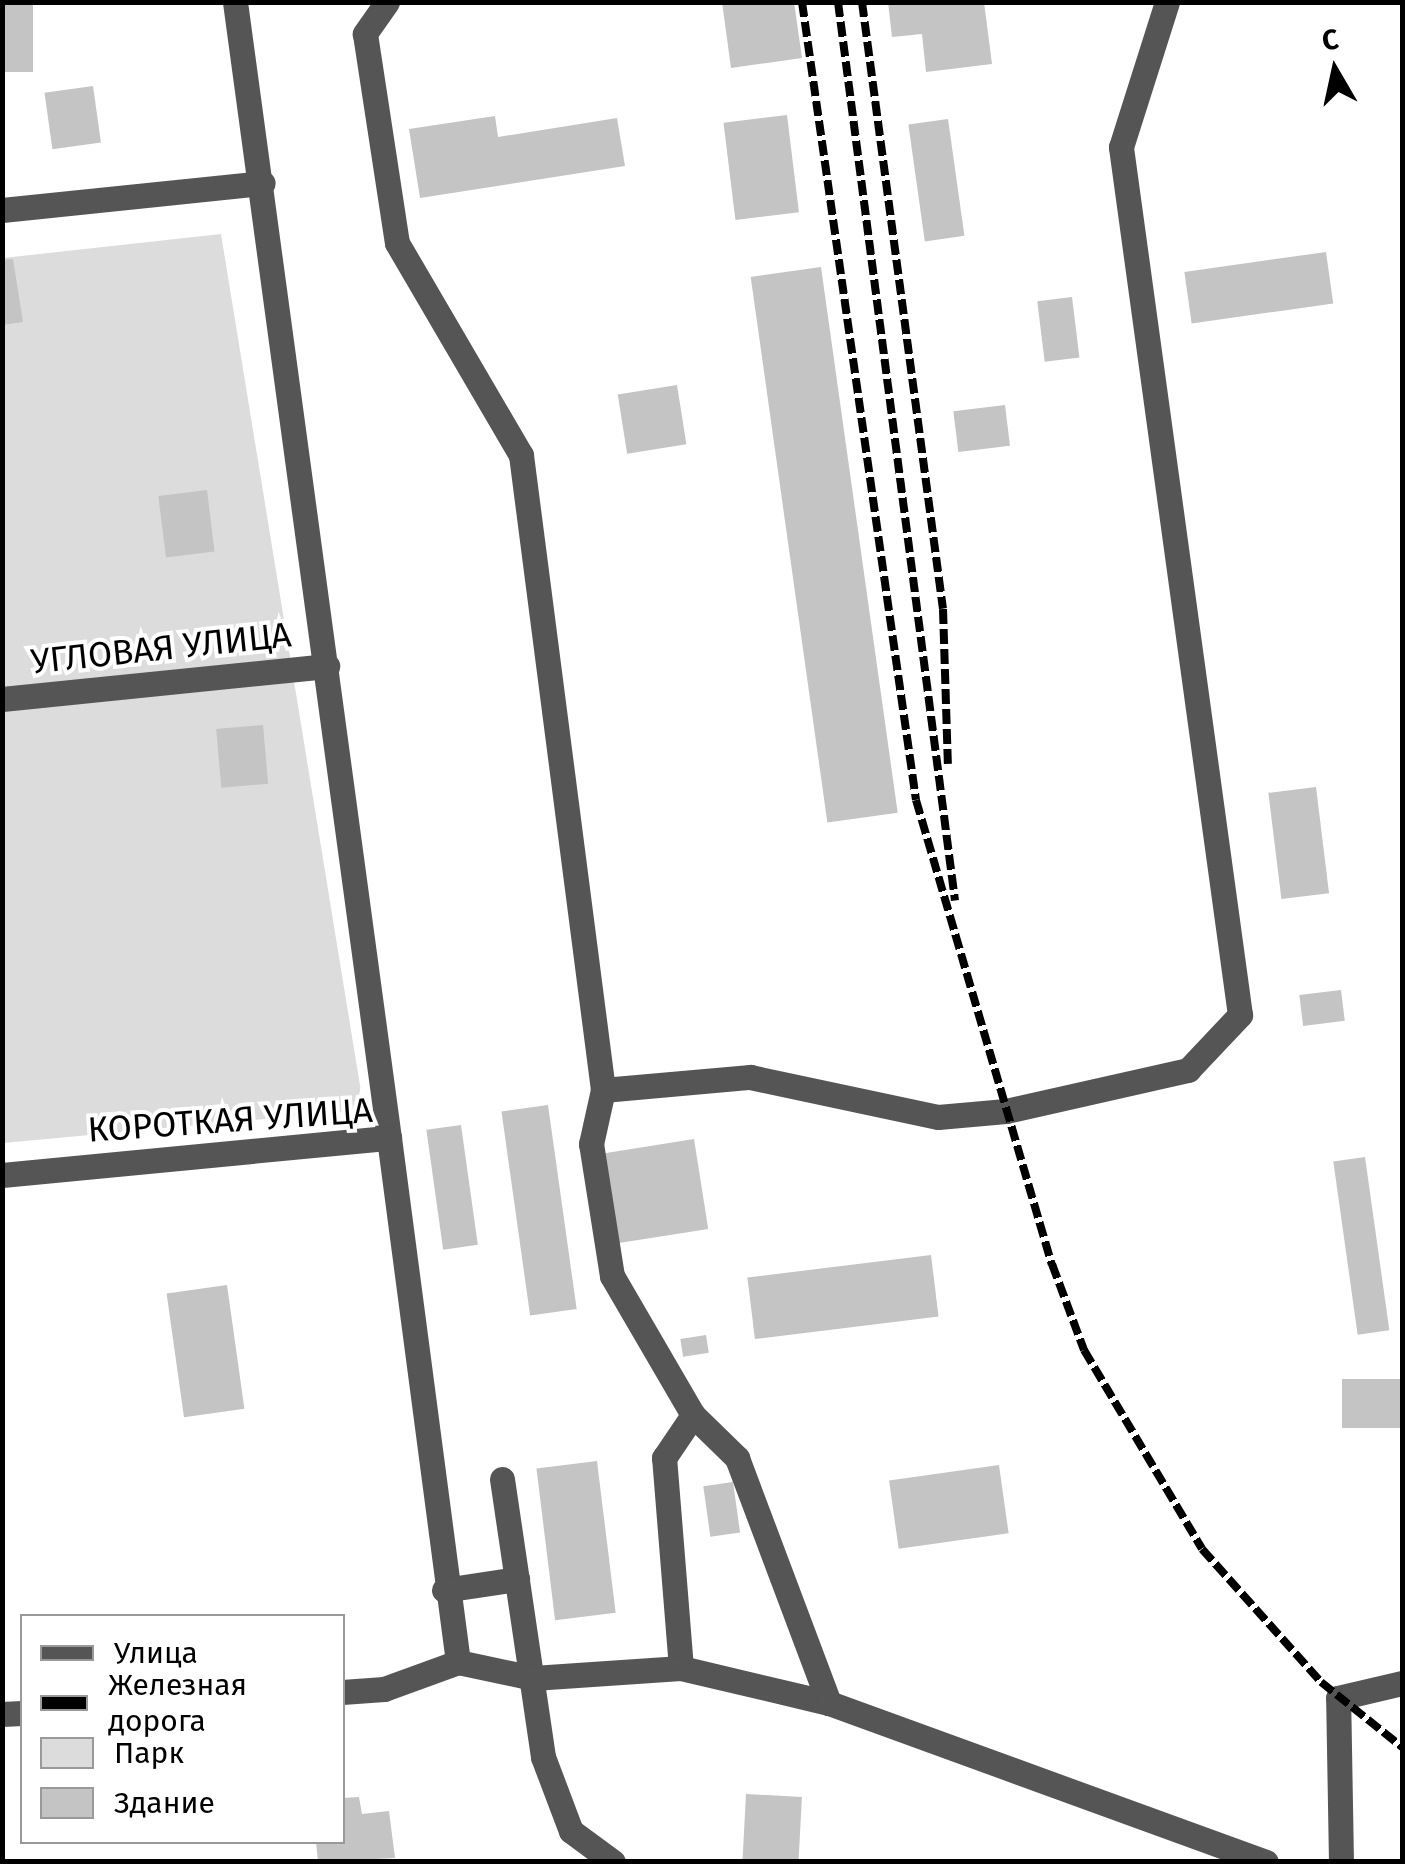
<!DOCTYPE html>
<meta charset="utf-8">
<style>
body{margin:0}
#map{position:relative;width:1405px;height:1864px;overflow:hidden;background:#fff;font-family:"Fira Sans",sans-serif}
div>[style]{position:absolute}
[style*='--x']{left:calc(var(--x)*1px);top:calc(var(--y)*1px);width:calc(var(--w)*1px);rotate:calc(var(--a)*1deg)}
.green>*{inset:0;background:#dcdcdc}
.building>*{inset:0;background:#c4c4c4;transform-origin:0 0}
.minor>*{height:25px;margin:-12.5px;padding:0 12.5px;transform-origin:12.5px;border-radius:12.5px;background:#555}
.rail>*{height:8px;margin-top:-4px;transform-origin:0;background:repeating-linear-gradient(90deg,#000 0 15px,transparent 0 20px)}
span{translate:-50% -50%;white-space:nowrap;text-align:center;line-height:1.15;-webkit-text-stroke:8px #fff;paint-order:stroke}
.street-label{font-size:35px;color:#000}
.frame{position:absolute;inset:0;border:5px solid #000;pointer-events:none}
.legend{position:absolute;left:20px;top:1614px;width:325px;height:230px;box-sizing:border-box;background:#fff;border:2px solid #999;margin:0;padding:12px 18px;list-style:none;font-size:30px;color:#000}
.legend li{display:flex;align-items:center;gap:20px;height:50px}
.legend b{width:50px;border:2px solid #999}
.north{position:absolute;left:1285px;top:20px;width:100px;height:100px;-webkit-text-stroke:8px #fff;paint-order:stroke;rotate:351deg;font-size:28px;font-weight:700;line-height:40px;text-align:center;color:#000}
.north::after{content:'';display:block;margin:auto;width:35px;height:45px;background:#000;clip-path:polygon(50% 0,100% 100%,50% 72%,0 100%)}
</style>
<div id="map">
<div class="green">
<div style="clip-path:polygon(221px 234px,364px 1110px,3px 1143px,3px 258px)"></div>
</div>
<div class="building">
<div style="left:2px;top:2px;width:31px;height:70px"></div>
<div style="clip-path:polygon(722px 2px,794px 2px,802px 58px,731px 68px)"></div>
<div style="clip-path:polygon(888px 2px,984px 2px,992px 64px,926px 72px,922px 34px,892px 37px)"></div>
<div style="left:93px;top:86px;width:57px;height:49px;rotate:82deg"></div>
<div style="left:787px;top:115px;width:98px;height:64px;rotate:83deg"></div>
<div style="clip-path:polygon(495px 116px,498px 137px,617px 118px,625px 166px,420px 198px,409px 129px)"></div>
<div style="left:948px;top:119px;width:118px;height:40px;rotate:82deg"></div>
<div style="left:1326px;top:252px;width:52px;height:143px;rotate:82deg"></div>
<div style="clip-path:polygon(13px 259px,23px 322px,2px 325px,2px 260px)"></div>
<div style="left:821px;top:267px;width:551px;height:71px;rotate:82deg"></div>
<div style="left:1072px;top:297px;width:61px;height:35px;rotate:83deg"></div>
<div style="left:677px;top:385px;width:60px;height:60px;rotate:81deg"></div>
<div style="left:1005px;top:405px;width:41px;height:52px;rotate:83deg"></div>
<div style="left:207px;top:490px;width:62px;height:49px;rotate:83deg"></div>
<div style="left:263px;top:725px;width:59px;height:47px;rotate:85deg"></div>
<div style="left:1316px;top:787px;width:107px;height:48px;rotate:83deg"></div>
<div style="left:1341px;top:990px;width:31px;height:42px;rotate:83deg"></div>
<div style="left:548px;top:1105px;width:206px;height:47px;rotate:82deg"></div>
<div style="left:461px;top:1125px;width:121px;height:35px;rotate:82deg"></div>
<div style="left:694px;top:1139px;width:91px;height:92px;rotate:81deg"></div>
<div style="left:1365px;top:1157px;width:175px;height:32px;rotate:82deg"></div>
<div style="left:931px;top:1255px;width:62px;height:185px;rotate:83deg"></div>
<div style="left:227px;top:1285px;width:125px;height:61px;rotate:82deg"></div>
<div style="left:706px;top:1335px;width:18px;height:26px;rotate:81deg"></div>
<div style="left:1402px;top:1379px;width:49px;height:60px;rotate:90deg"></div>
<div style="left:597px;top:1461px;width:153px;height:61px;rotate:83deg"></div>
<div style="left:999px;top:1465px;width:69px;height:111px;rotate:82deg"></div>
<div style="left:733px;top:1482px;width:51px;height:30px;rotate:82deg"></div>
<div style="left:746px;top:1794px;width:56px;height:68px;rotate:3deg"></div>
<div style="clip-path:polygon(359px 1797px,362px 1814px,389px 1811px,395px 1858px,318px 1862px,316px 1842px,342px 1842px,342px 1798px)"></div>
</div>
<div class="minor">
<div style="--x:235;--y:2;--w:1146;--a:82.28"></div>
<div style="--x:387;--y:2;--w:39;--a:125"></div>
<div style="--x:365;--y:34;--w:211;--a:81.3"></div>
<div style="--x:397;--y:243;--w:246;--a:59.7"></div>
<div style="--x:521;--y:455;--w:640;--a:82.64"></div>
<div style="--x:2;--y:210;--w:262;--a:-5.9"></div>
<div style="--x:2;--y:699;--w:327;--a:-5.8"></div>
<div style="--x:2;--y:1175;--w:389;--a:-5.5"></div>
<div style="--x:389;--y:1138;--w:529;--a:82.5"></div>
<div style="--x:693;--y:1415;--w:161;--a:-120.2"></div>
<div style="--x:612;--y:1276;--w:134;--a:-99"></div>
<div style="--x:591;--y:1144;--w:55;--a:-77.5"></div>
<div style="--x:603;--y:1090;--w:148;--a:-5.1"></div>
<div style="--x:750;--y:1077;--w:192;--a:12"></div>
<div style="--x:938;--y:1117;--w:68;--a:-5"></div>
<div style="--x:1006;--y:1111;--w:187;--a:-12.7"></div>
<div style="--x:1188;--y:1070;--w:76;--a:-46.6"></div>
<div style="--x:1240;--y:1015;--w:876;--a:-97.81"></div>
<div style="--x:1121;--y:147;--w:152;--a:-72.4"></div>
<div style="--x:502;--y:1479;--w:281;--a:81.6"></div>
<div style="--x:543;--y:1757;--w:79;--a:69.3"></div>
<div style="--x:571;--y:1831;--w:52;--a:36.4"></div>
<div style="--x:444;--y:1590;--w:74;--a:-8.6"></div>
<div style="--x:681;--y:1668;--w:211;--a:-94.6"></div>
<div style="--x:664;--y:1458;--w:52;--a:-56"></div>
<div style="--x:693;--y:1415;--w:62;--a:44.3"></div>
<div style="--x:737;--y:1458;--w:262;--a:69.4"></div>
<div style="--x:342;--y:1692;--w:42;--a:-4.1"></div>
<div style="--x:384;--y:1689;--w:79;--a:-20"></div>
<div style="--x:458;--y:1662;--w:77;--a:12"></div>
<div style="--x:533;--y:1678;--w:148;--a:-3.9"></div>
<div style="--x:681;--y:1668;--w:152;--a:13.3"></div>
<div style="--x:829;--y:1703;--w:465;--a:20"></div>
<div style="--x:2;--y:1714;--w:20;--a:-3"></div>
<div style="--x:1341;--y:1862;--w:164;--a:-91"></div>
<div style="--x:1338;--y:1698;--w:66;--a:-13.2"></div>
</div>
<div class="rail">
<div style="--x:802;--y:2;--w:806;--a:81.87"></div>
<div style="--x:916;--y:800;--w:484;--a:73.7"></div>
<div style="--x:1052;--y:1264;--w:92;--a:69.6"></div>
<div style="--x:1084;--y:1350;--w:231;--a:59.3"></div>
<div style="--x:1202;--y:1549;--w:178;--a:48.2"></div>
<div style="--x:1321;--y:1682;--w:104;--a:38.7"></div>
<div style="--x:838;--y:2;--w:906;--a:82.58"></div>
<div style="--x:862;--y:2;--w:612;--a:82.4"></div>
<div style="--x:943;--y:609;--w:155;--a:88.2"></div>
</div>
<div class="street-label">
<span style="left:161px;top:648px;rotate:-6deg">УГЛОВАЯ УЛИЦА</span>
<span style="left:230px;top:1120px;rotate:-4deg">КОРОТКАЯ УЛИЦА</span>
</div>
<div class="frame"></div>
<ul class="legend">
<li><b style="height:12px;background:#555"></b>Улица</li>
<li><b style="height:12px;background:#000"></b>Железная дорога</li>
<li><b style="height:28px;background:#dcdcdc"></b>Парк</li>
<li><b style="height:28px;background:#c4c4c4"></b>Здание</li>
</ul>
<div class="north">С</div>
</div>
